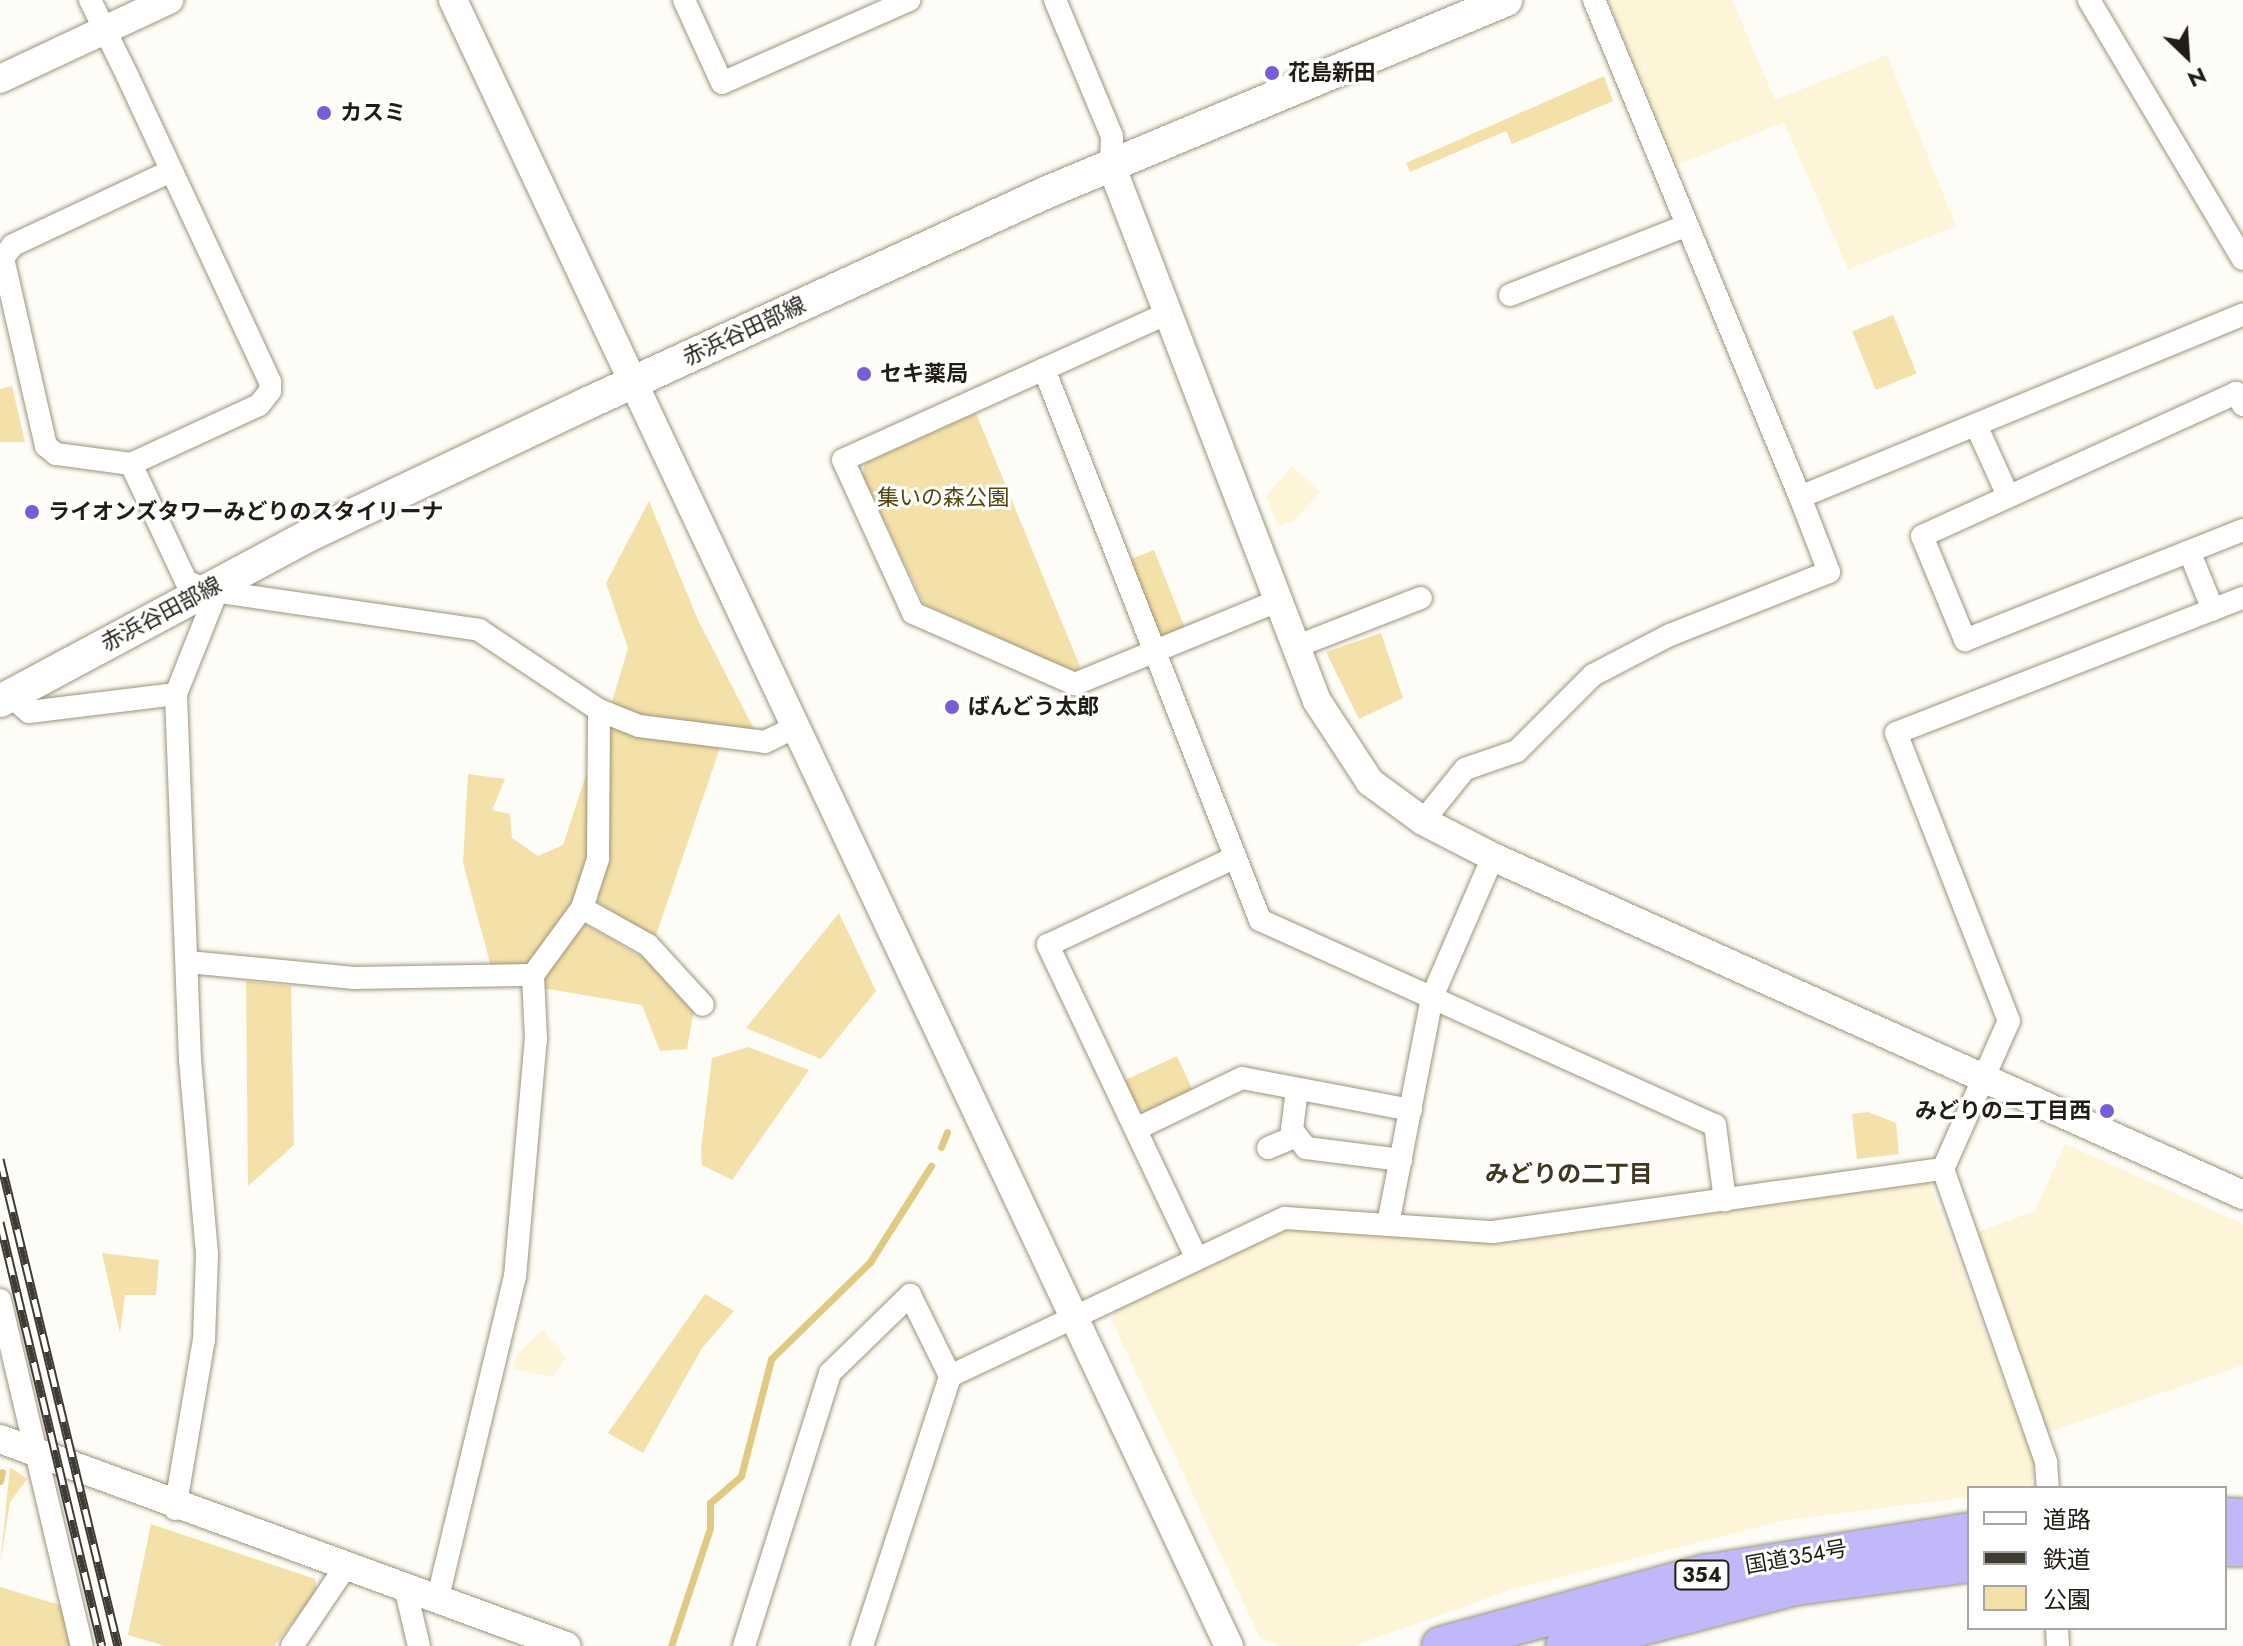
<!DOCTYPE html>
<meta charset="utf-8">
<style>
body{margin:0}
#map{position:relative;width:2243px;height:1646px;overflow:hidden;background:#fdfcf6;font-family:Jost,"Noto Sans JP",sans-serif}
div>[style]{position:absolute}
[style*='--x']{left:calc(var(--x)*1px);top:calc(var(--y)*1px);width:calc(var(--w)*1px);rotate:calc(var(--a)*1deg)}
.built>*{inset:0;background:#fef4d7}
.green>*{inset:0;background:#f4e1a9;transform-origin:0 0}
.stream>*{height:7px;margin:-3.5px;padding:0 3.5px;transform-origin:3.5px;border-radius:3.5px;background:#e0c981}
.roads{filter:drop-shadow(0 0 2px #9d9479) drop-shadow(0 0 2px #9d9479)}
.minor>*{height:22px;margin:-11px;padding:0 11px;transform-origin:11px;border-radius:11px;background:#fff}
.tertiary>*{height:28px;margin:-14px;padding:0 14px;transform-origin:14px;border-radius:14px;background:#fff}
.secondary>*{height:32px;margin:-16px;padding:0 16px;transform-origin:16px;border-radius:16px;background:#fff}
.trunk>*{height:38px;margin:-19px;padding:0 19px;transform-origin:19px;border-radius:19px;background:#c0b8f8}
.rail>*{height:9px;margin-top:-4.5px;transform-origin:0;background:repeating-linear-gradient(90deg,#fff 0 18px,#3e3c32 0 36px);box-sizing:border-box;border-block:2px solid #3e3c32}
.dots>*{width:22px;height:22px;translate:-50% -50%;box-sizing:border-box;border:4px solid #fff;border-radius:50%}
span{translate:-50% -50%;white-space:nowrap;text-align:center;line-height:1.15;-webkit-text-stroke:6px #fff;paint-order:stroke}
.shield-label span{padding:2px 6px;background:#fff;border:2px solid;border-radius:6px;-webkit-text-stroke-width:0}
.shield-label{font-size:20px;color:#201d13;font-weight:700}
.poi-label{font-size:22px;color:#201d13;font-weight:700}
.left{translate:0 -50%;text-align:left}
.right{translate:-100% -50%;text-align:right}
.street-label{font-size:22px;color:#201d13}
.park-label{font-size:22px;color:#54440a}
.neighbourhood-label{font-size:24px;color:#3f3720;font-weight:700}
.legend{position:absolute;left:1967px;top:1486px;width:260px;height:144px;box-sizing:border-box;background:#fff;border:2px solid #a6a5a1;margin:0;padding:10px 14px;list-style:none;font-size:24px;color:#201d13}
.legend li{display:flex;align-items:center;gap:16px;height:40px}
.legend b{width:40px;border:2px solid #a6a5a1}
.north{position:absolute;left:2147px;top:16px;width:80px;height:80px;-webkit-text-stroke:6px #fff;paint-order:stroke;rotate:155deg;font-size:22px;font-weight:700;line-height:32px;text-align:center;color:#201d13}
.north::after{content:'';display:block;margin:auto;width:28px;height:36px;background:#201d13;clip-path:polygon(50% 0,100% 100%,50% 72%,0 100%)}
</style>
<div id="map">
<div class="built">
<div style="clip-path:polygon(1608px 0,1732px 0,1775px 100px,1887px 55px,1956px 226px,1848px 269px,1784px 122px,1677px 165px)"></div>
<div style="clip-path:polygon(1292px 466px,1320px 492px,1294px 521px,1278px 527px,1266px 496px)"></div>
<div style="clip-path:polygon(2065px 1144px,2243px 1224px,2243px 1365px,2048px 1432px,1977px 1232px,2035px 1211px)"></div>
<div style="clip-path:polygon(1929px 1182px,2035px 1465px,2031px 1488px,1969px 1488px,1969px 1497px,1786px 1520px,1510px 1590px,1354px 1646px,1282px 1646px,1260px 1638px,1112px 1321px,1116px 1310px,1286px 1228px,1491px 1242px)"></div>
<div style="clip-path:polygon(543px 1330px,566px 1357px,553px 1377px,513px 1369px,517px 1355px)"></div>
</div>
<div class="green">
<div style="clip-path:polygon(1604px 76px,1613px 101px,1512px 144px,1506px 131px,1410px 172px,1406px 163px)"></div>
<div style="left:1893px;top:315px;width:63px;height:44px;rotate:68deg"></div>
<div style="clip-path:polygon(12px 386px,25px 442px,0 442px,0 389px)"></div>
<div style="clip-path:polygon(976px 413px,1081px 669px,1074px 672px,924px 604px,862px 474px,865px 463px)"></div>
<div style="clip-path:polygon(649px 501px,698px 620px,757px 735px,635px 719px,612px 702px,628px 648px,606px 583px)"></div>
<div style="clip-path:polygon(1154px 550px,1185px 628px,1165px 636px,1155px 631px,1126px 561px)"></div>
<div style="clip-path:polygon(1381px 633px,1403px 698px,1359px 719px,1326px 652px)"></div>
<div style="clip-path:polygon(603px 724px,721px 745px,655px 938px,598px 902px)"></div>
<div style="clip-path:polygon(587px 772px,588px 856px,577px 897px,525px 967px,492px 970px,463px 863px,468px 774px,505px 779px,492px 810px,510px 814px,512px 838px,538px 856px,563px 845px)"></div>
<div style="clip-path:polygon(839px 913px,876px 991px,821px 1059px,746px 1028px)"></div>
<div style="clip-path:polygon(585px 924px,649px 961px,694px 1010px,687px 1049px,660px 1051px,642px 1005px,543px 988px,543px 977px)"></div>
<div style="clip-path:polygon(246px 981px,291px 986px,294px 1145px,248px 1186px)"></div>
<div style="clip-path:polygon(748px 1047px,809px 1070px,732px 1180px,702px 1165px,701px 1149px,712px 1058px)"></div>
<div style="clip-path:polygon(1177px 1056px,1193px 1091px,1148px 1112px,1136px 1109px,1123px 1081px)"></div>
<div style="clip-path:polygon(1868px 1112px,1896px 1123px,1899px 1154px,1857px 1159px,1852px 1114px)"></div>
<div style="clip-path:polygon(102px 1253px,159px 1260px,156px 1295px,125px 1295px,120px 1333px)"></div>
<div style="clip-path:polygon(705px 1294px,734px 1311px,702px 1348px,643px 1453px,608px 1433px)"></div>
<div style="clip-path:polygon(10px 1467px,27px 1479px,10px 1502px,0 1566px)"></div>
<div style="clip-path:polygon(151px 1524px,315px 1579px,317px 1591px,274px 1646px,165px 1646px,128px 1635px)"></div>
<div style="clip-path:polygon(0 1587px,63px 1606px,73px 1646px,0 1646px)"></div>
</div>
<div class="stream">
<div style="--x:941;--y:1147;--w:16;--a:-68"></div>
<div style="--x:0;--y:1481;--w:9;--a:-77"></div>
<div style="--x:671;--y:1646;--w:124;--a:-71.7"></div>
<div style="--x:710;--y:1528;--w:25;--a:-90"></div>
<div style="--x:710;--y:1503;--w:41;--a:-41.1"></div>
<div style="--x:741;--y:1476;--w:121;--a:-75.6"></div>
<div style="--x:771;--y:1359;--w:139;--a:-44.4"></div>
<div style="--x:870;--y:1262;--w:114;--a:-57.6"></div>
</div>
<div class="roads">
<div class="minor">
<div style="--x:90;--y:0;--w:84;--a:63.7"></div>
<div style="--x:127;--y:75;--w:339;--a:65"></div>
<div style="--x:270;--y:382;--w:9;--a:90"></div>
<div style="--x:270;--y:391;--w:18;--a:128"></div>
<div style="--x:259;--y:405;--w:141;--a:155.3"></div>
<div style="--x:131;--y:464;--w:76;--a:-172.4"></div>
<div style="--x:56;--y:454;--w:13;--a:-141"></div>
<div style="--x:46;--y:446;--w:193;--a:-102.9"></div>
<div style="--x:3;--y:258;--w:16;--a:-52"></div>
<div style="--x:13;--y:245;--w:174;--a:-25.1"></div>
<div style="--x:684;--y:0;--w:91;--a:65.4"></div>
<div style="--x:722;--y:83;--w:205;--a:-23.9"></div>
<div style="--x:1055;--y:0;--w:147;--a:67.3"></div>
<div style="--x:1112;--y:136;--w:29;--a:92"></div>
<div style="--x:1594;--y:0;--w:538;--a:67.49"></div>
<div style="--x:1800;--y:497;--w:479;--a:-22.4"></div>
<div style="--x:2089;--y:0;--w:301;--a:59.3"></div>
<div style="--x:1510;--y:295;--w:188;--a:-21.5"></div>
<div style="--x:1166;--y:314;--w:354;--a:155.7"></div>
<div style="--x:843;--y:460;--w:168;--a:65.4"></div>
<div style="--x:913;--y:613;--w:177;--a:23.7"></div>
<div style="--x:1075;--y:684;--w:218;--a:-22.3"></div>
<div style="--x:1044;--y:369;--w:592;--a:68.59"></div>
<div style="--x:1260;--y:920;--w:499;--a:24.3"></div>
<div style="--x:1715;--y:1125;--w:76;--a:82.4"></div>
<div style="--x:2243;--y:405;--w:14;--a:-120"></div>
<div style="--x:2236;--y:393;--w:345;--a:155.5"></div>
<div style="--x:1922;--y:536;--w:113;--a:67.5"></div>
<div style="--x:1965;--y:640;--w:299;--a:-21.6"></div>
<div style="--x:1976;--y:425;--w:78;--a:65.7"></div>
<div style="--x:131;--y:464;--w:129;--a:64.8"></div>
<div style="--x:186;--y:581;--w:22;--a:24"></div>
<div style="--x:206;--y:590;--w:276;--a:8.3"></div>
<div style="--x:479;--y:630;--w:144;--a:33.7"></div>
<div style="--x:599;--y:710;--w:43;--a:21.8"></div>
<div style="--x:639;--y:726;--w:127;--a:7.2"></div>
<div style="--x:765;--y:742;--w:32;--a:-26"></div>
<div style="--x:2190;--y:553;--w:61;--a:68"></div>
<div style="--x:1295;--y:647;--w:135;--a:-21.3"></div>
<div style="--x:10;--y:695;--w:25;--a:42"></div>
<div style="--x:29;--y:712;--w:148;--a:-7"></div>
<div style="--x:1423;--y:821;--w:67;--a:-51.1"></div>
<div style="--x:1465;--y:769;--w:55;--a:-19.1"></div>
<div style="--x:1517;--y:751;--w:107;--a:-45"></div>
<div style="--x:1593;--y:675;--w:87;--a:-27.5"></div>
<div style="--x:1670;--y:635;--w:171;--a:-21.6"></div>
<div style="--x:1829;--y:572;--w:80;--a:-111.1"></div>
<div style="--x:582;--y:908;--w:76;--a:29.3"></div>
<div style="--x:648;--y:945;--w:81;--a:47.5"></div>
<div style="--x:188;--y:962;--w:167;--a:5.5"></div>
<div style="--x:354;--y:978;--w:179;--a:-1"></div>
<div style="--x:1297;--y:1089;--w:41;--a:97"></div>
<div style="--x:1292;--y:1130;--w:23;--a:52"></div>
<div style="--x:1306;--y:1148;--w:96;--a:7.2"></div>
<div style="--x:1136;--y:1129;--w:118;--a:-25.7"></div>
<div style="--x:1242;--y:1078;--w:172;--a:10.7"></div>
<div style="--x:1268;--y:1148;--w:28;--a:-23"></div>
<div style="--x:1943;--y:1169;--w:311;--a:70.6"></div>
<div style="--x:2046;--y:1462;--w:26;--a:86"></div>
<div style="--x:1388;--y:1224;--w:231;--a:-79"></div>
<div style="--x:1432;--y:997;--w:153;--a:-66.5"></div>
<div style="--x:1197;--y:1259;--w:348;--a:-115.4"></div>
<div style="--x:1048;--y:945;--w:205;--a:-25.1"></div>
<div style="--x:0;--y:1300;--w:356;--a:76.7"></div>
<div style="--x:175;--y:1509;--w:171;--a:-80.3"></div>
<div style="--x:204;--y:1340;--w:86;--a:-88"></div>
<div style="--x:207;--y:1254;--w:195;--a:-95"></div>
<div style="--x:190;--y:1060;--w:366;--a:-92.2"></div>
<div style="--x:176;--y:694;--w:111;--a:-68.3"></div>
<div style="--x:405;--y:1587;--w:61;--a:76.7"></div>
<div style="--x:438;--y:1597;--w:329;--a:-76.5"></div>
<div style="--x:515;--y:1277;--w:239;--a:-85"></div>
<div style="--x:536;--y:1039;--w:64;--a:-92.7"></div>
<div style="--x:533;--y:975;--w:83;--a:-53.8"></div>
<div style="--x:582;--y:908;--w:52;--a:-71.9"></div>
<div style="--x:598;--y:859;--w:149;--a:-89.6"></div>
<div style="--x:2057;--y:1628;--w:18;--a:87"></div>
<div style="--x:292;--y:1646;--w:97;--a:-56"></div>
<div style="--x:744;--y:1646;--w:286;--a:-72.5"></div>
<div style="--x:830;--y:1373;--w:112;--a:-44.3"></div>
<div style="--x:910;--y:1295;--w:90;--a:63.7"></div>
<div style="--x:862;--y:1646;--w:284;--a:-71.9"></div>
<div style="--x:950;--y:1376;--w:370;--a:-25.3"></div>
<div style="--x:1285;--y:1218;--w:208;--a:3.9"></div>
<div style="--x:1493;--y:1232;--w:454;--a:-8"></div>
<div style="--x:1943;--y:1169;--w:162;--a:-66"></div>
<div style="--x:2009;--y:1021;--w:309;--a:-111.4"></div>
<div style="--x:1896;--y:733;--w:372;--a:-21.3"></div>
</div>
<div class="tertiary">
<div style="--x:453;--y:0;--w:1820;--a:64.76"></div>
<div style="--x:0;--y:79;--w:187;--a:-25.1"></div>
<div style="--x:1111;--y:165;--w:574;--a:68.98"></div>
<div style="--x:1317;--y:701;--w:97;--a:56.8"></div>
<div style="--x:1370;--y:782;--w:66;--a:36.3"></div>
<div style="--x:1423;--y:821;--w:79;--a:27.2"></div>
<div style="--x:1493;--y:857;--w:823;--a:24.26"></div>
<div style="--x:0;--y:1439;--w:603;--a:20.09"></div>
</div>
<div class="secondary">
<div style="--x:0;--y:701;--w:352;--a:-28.2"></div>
<div style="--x:310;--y:535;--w:308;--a:-25.4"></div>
<div style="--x:588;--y:403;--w:503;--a:-24.68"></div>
<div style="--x:1045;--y:193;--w:500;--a:-22.7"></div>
</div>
<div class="trunk">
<div style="--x:2225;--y:1517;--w:18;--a:3"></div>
<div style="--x:2225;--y:1547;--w:18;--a:0"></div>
<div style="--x:1441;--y:1646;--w:274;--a:-15.3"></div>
<div style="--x:1705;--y:1574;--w:267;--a:-9"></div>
<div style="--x:1565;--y:1646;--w:239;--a:-14.6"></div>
<div style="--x:1796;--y:1586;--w:175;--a:-7.6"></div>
</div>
</div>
<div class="rail">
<div style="--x:0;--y:1159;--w:501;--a:76.38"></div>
<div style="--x:0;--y:1222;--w:436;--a:76.5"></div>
</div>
<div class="dots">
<div style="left:1272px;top:73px;background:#775ed8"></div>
<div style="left:324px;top:113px;background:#775ed8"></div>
<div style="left:864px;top:374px;background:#775ed8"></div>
<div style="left:32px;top:512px;background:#775ed8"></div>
<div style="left:952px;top:707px;background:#775ed8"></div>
<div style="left:2107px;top:1111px;background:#775ed8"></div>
</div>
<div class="shield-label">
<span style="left:1702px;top:1575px">354</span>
</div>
<div class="poi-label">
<span class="left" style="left:1288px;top:73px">花島新田</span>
<span class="left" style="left:340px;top:113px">カスミ</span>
<span class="left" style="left:880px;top:374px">セキ薬局</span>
<span class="left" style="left:48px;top:512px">ライオンズタワーみどりのスタイリーナ</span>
<span class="left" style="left:968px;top:707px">ばんどう太郎</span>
<span class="right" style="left:2091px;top:1111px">みどりの二丁目西</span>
</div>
<div class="street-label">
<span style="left:744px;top:331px;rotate:-25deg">赤浜谷田部線</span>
<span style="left:161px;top:614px;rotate:-28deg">赤浜谷田部線</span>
<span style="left:1796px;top:1557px;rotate:-10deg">国道354号</span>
</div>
<div class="park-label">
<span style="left:943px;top:498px">集いの森公園</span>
</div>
<div class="neighbourhood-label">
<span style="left:1569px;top:1174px">みどりの二丁目</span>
</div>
<ul class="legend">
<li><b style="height:10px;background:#fff"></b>道路</li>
<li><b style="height:10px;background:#3e3c32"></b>鉄道</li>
<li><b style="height:22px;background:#f4e1a9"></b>公園</li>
</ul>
<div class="north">N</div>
</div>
